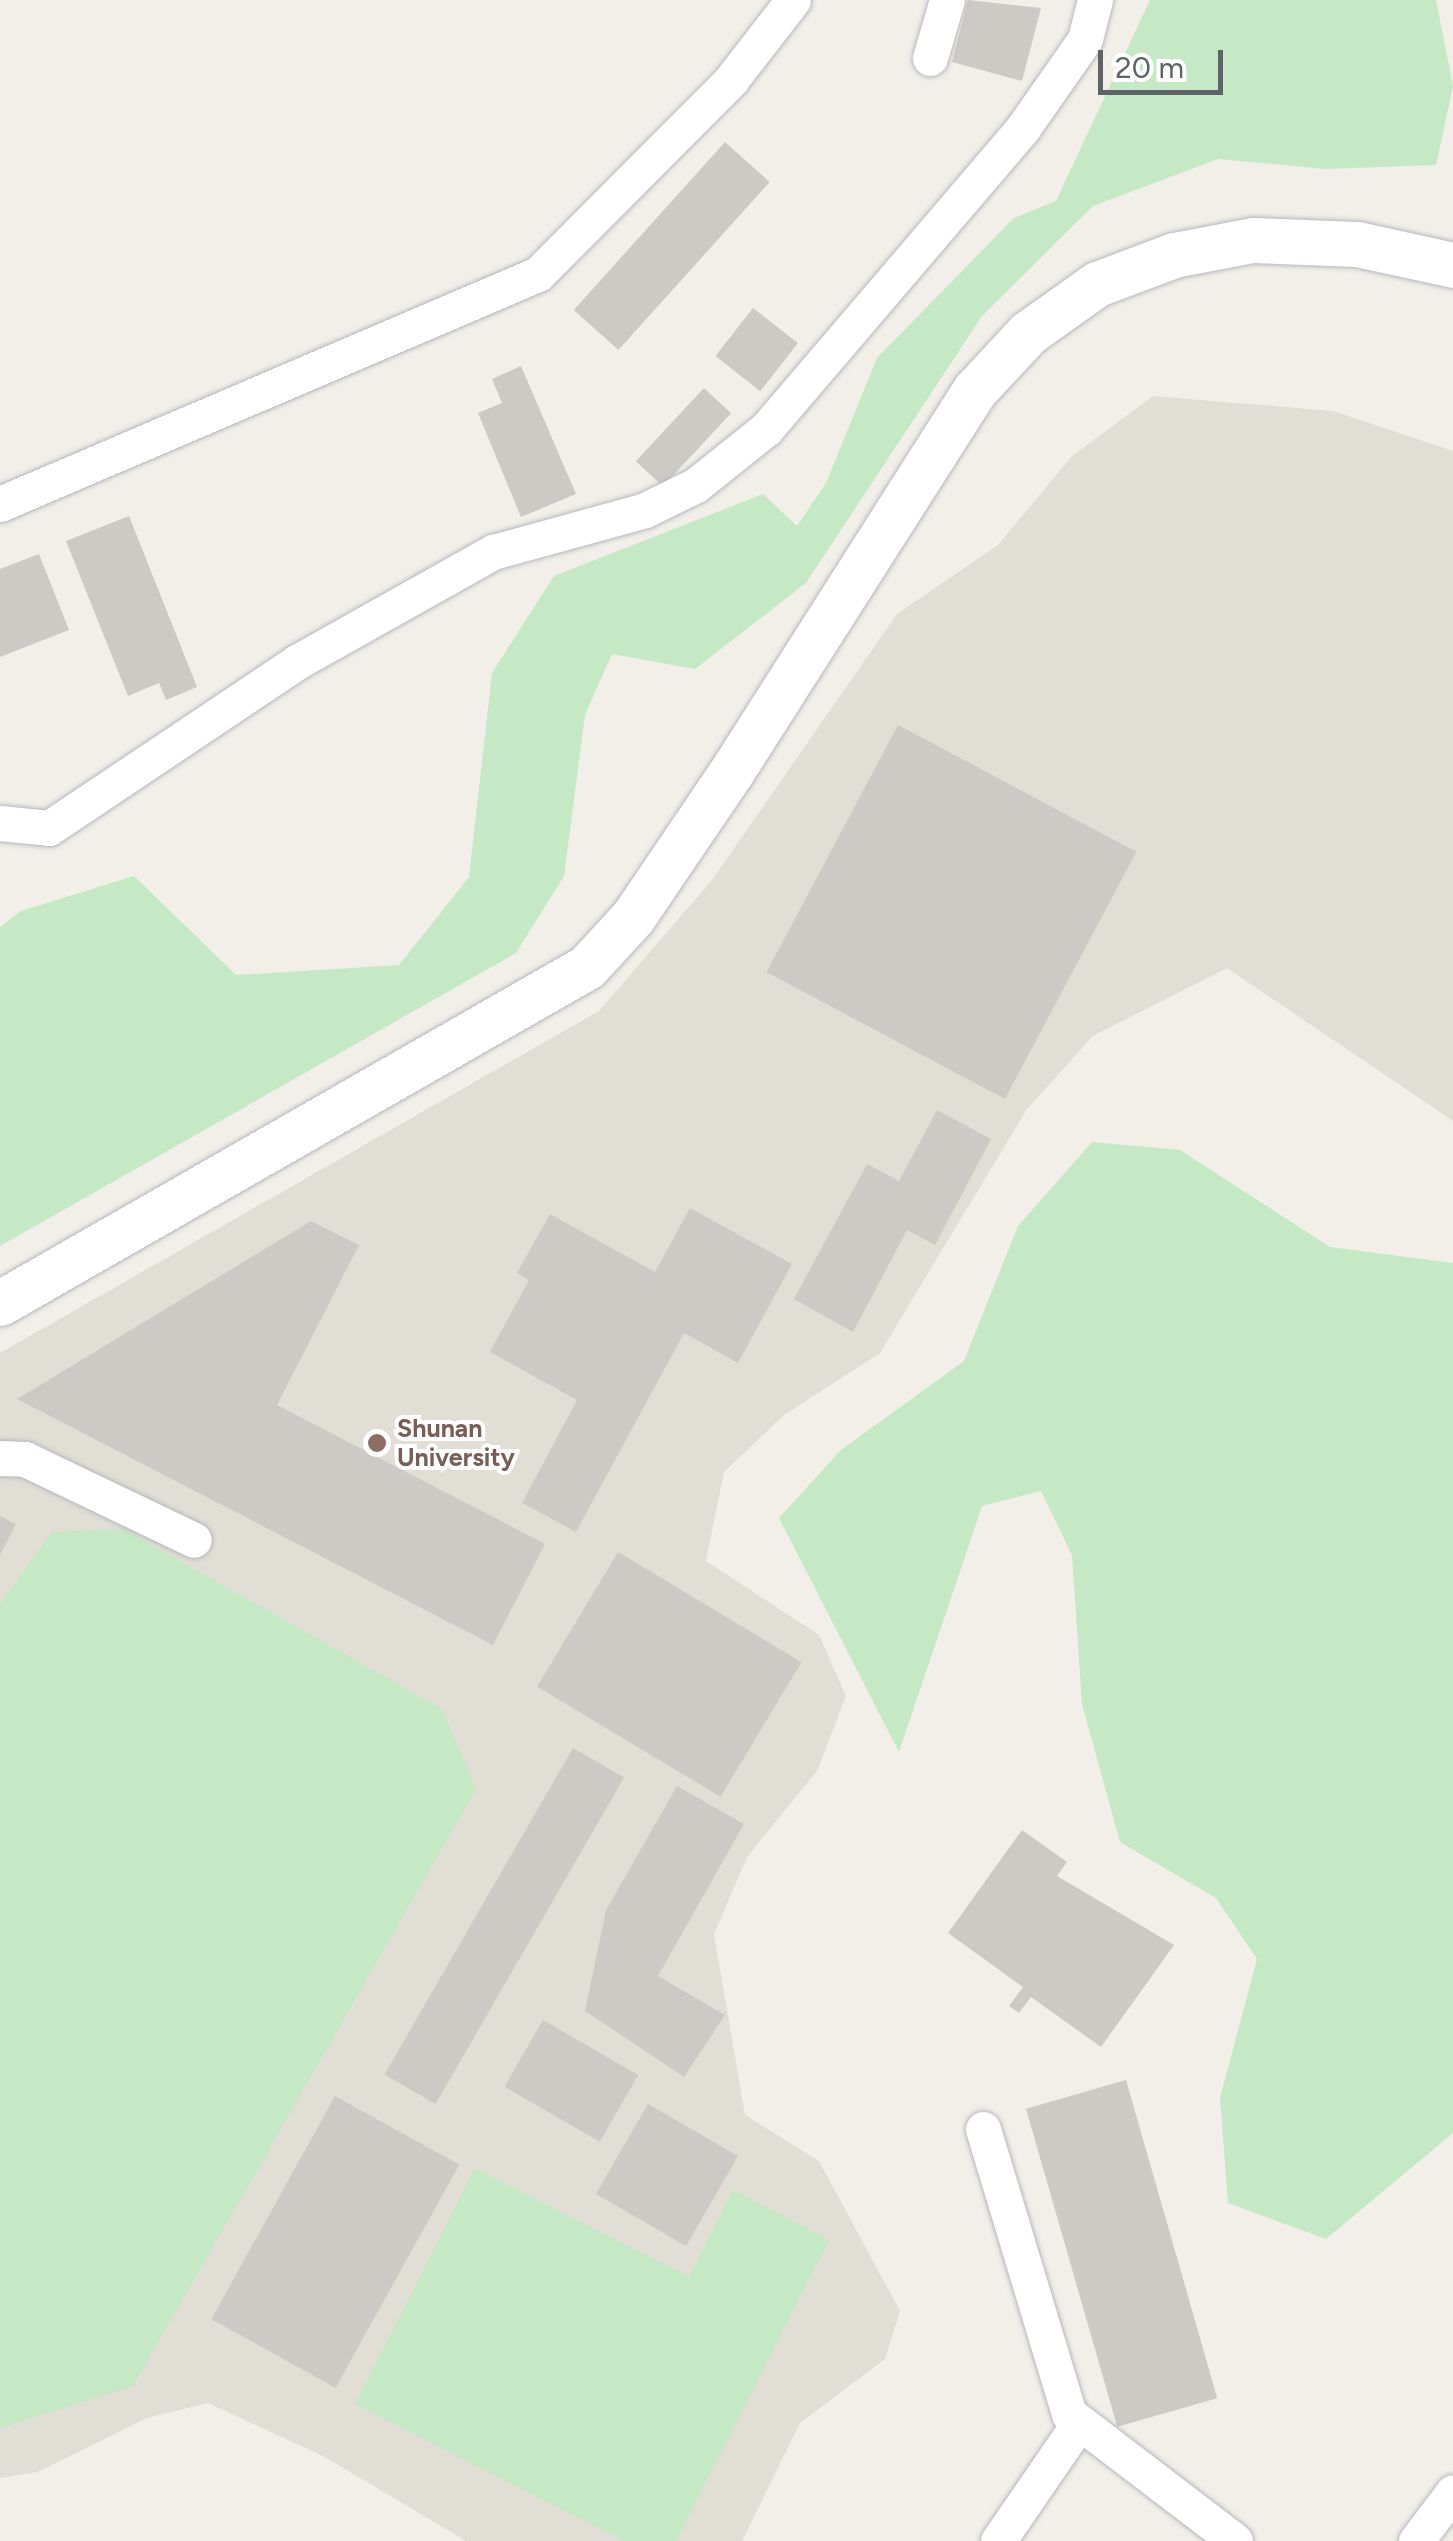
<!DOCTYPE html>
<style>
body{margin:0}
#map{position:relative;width:1453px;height:2541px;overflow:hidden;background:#f1efe8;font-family:Figtree,sans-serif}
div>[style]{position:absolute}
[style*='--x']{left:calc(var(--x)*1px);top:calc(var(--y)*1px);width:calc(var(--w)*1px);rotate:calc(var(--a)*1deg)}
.education>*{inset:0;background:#e1ded6}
.green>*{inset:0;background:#c5e8c5}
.building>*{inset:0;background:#cccac5;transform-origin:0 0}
.roads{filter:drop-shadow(0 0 2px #b5b8bc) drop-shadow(0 0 2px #b5b8bc)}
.minor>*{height:35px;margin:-17.5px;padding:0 17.5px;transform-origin:17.5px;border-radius:17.5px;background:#fff}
.tertiary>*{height:45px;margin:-22.5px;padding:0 22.5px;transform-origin:22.5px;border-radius:22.5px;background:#fff}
.dots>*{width:28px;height:28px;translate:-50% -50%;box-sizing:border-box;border:5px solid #fff;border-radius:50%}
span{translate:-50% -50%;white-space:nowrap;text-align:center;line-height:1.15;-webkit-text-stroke:8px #fff;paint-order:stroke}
.education-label{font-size:25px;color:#785e54;font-weight:700}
.left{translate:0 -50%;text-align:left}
.scale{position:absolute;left:1098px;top:50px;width:125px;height:45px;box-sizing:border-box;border:5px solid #5f6368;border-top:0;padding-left:12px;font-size:30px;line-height:35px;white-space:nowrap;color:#5f6368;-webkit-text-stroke:8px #fff;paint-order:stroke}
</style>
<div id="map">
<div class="education">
<div style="clip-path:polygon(1153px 396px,1333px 411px,1453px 451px,1453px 1121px,1227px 968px,1093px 1036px,1027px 1109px,880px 1353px,784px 1415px,724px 1472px,706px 1561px,819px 1635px,846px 1696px,817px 1771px,747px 1857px,714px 1934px,745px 2115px,819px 2161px,900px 2311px,885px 2359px,800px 2423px,742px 2541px,466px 2541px,325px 2457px,208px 2403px,147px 2418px,38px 2472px,0 2478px,0 1353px,599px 1011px,712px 880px,897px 614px,998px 545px,1072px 456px)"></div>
</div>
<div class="green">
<div style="clip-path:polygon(1150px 0,1436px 0,1453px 86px,1436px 165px,1325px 169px,1218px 159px,1093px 206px,982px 316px,806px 583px,695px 669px,612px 654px,585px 715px,564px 876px,516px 953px,0 1246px,0 927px,21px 911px,134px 876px,236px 975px,399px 965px,469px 877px,492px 673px,554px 576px,763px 494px,797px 526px,826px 483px,877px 358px,1014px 218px,1056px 201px)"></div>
<div style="clip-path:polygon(1092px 1142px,1180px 1150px,1330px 1247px,1453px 1263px,1453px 2133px,1326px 2239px,1228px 2203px,1220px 2098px,1257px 1959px,1216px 1898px,1120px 1842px,1082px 1704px,1072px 1555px,1041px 1491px,982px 1506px,899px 1752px,779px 1518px,841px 1450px,964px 1361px,1018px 1226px)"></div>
<div style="clip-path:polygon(123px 1529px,442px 1709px,476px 1789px,133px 2386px,0 2428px,0 1604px,52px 1532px)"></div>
<div style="clip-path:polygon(475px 2168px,689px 2277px,733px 2190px,829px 2240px,676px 2541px,624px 2541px,355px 2404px)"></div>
</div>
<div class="building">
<div style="clip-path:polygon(968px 0,1041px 8px,1022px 81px,952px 62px)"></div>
<div style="left:725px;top:142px;width:60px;height:226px;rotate:42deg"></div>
<div style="left:753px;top:308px;width:57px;height:61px;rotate:38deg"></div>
<div style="clip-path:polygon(521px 366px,576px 494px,521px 517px,478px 413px,502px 403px,492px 379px)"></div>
<div style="left:704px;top:388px;width:37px;height:100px;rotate:43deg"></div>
<div style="clip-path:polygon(129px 516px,197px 687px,166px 700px,159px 683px,128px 696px,66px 541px)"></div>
<div style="clip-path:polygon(39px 554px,69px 630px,0 657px,0 569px)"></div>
<div style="left:898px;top:725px;width:270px;height:280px;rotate:28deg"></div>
<div style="clip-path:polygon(937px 1110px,991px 1139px,935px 1245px,907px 1230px,853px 1332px,794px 1299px,867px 1164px,899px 1181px)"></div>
<div style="clip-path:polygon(690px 1208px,792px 1264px,738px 1363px,684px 1333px,576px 1532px,522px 1503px,577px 1400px,490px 1352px,529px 1280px,517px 1273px,550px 1214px,655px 1272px)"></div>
<div style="clip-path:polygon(311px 1221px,359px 1245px,277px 1405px,545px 1544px,493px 1645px,17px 1399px)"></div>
<div style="clip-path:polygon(0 1516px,16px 1524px,0 1555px)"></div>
<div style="left:618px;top:1552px;width:214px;height:157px;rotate:31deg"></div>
<div style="left:573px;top:1748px;width:59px;height:377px;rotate:30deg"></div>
<div style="clip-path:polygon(677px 1786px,744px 1824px,658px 1976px,725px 2015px,684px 2077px,585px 2011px,606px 1910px)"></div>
<div style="clip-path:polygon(1022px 1830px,1067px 1862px,1057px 1876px,1174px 1945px,1101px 2047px,1031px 1997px,1019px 2013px,1009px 2006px,1023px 1987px,948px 1933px)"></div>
<div style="left:543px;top:2020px;width:110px;height:77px;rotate:30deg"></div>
<div style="left:1126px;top:2080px;width:331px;height:104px;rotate:74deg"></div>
<div style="left:335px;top:2096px;width:142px;height:255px;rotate:29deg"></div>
<div style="left:648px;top:2104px;width:104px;height:104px;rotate:30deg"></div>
</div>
<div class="roads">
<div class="minor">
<div style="--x:930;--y:58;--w:60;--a:-73.7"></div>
<div style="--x:0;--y:504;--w:585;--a:-23.15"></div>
<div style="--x:538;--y:274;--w:274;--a:-45.1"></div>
<div style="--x:731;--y:80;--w:101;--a:-52.2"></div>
<div style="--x:0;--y:823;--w:49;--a:5.8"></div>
<div style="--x:49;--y:828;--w:298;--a:-33.8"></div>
<div style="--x:297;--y:662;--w:225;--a:-29.3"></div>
<div style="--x:493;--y:552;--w:158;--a:-15.4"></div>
<div style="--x:645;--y:510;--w:57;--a:-26.1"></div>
<div style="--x:696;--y:485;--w:90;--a:-38.7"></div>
<div style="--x:766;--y:429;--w:396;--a:-49.5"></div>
<div style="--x:1023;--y:128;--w:108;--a:-55.1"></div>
<div style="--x:1085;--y:39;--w:40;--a:-75.6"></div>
<div style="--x:0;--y:1458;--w:25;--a:2"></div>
<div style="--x:25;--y:1459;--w:187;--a:25.6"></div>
<div style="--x:983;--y:2129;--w:298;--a:73.2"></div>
<div style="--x:1069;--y:2414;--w:209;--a:37.4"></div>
<div style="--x:998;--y:2541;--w:143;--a:-55.5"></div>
<div style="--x:1416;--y:2541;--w:61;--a:-52.9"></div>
</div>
<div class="tertiary">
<div style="--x:0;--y:1303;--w:676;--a:-29.79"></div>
<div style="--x:587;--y:967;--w:68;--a:-47.4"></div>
<div style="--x:633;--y:917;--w:176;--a:-55.9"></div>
<div style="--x:732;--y:771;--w:452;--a:-57.5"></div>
<div style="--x:975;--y:390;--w:78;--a:-47.1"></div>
<div style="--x:1028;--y:333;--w:85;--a:-35.4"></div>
<div style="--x:1097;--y:284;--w:82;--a:-20.6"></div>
<div style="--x:1174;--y:255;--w:80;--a:-10.8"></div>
<div style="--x:1253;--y:240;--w:104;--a:2.2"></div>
<div style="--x:1357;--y:244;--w:98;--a:12.3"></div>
</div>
</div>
<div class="dots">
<div style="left:377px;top:1443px;background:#8d6e63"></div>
</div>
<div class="education-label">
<span class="left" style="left:397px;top:1443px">Shunan<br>University</span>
</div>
<div class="scale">20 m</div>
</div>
